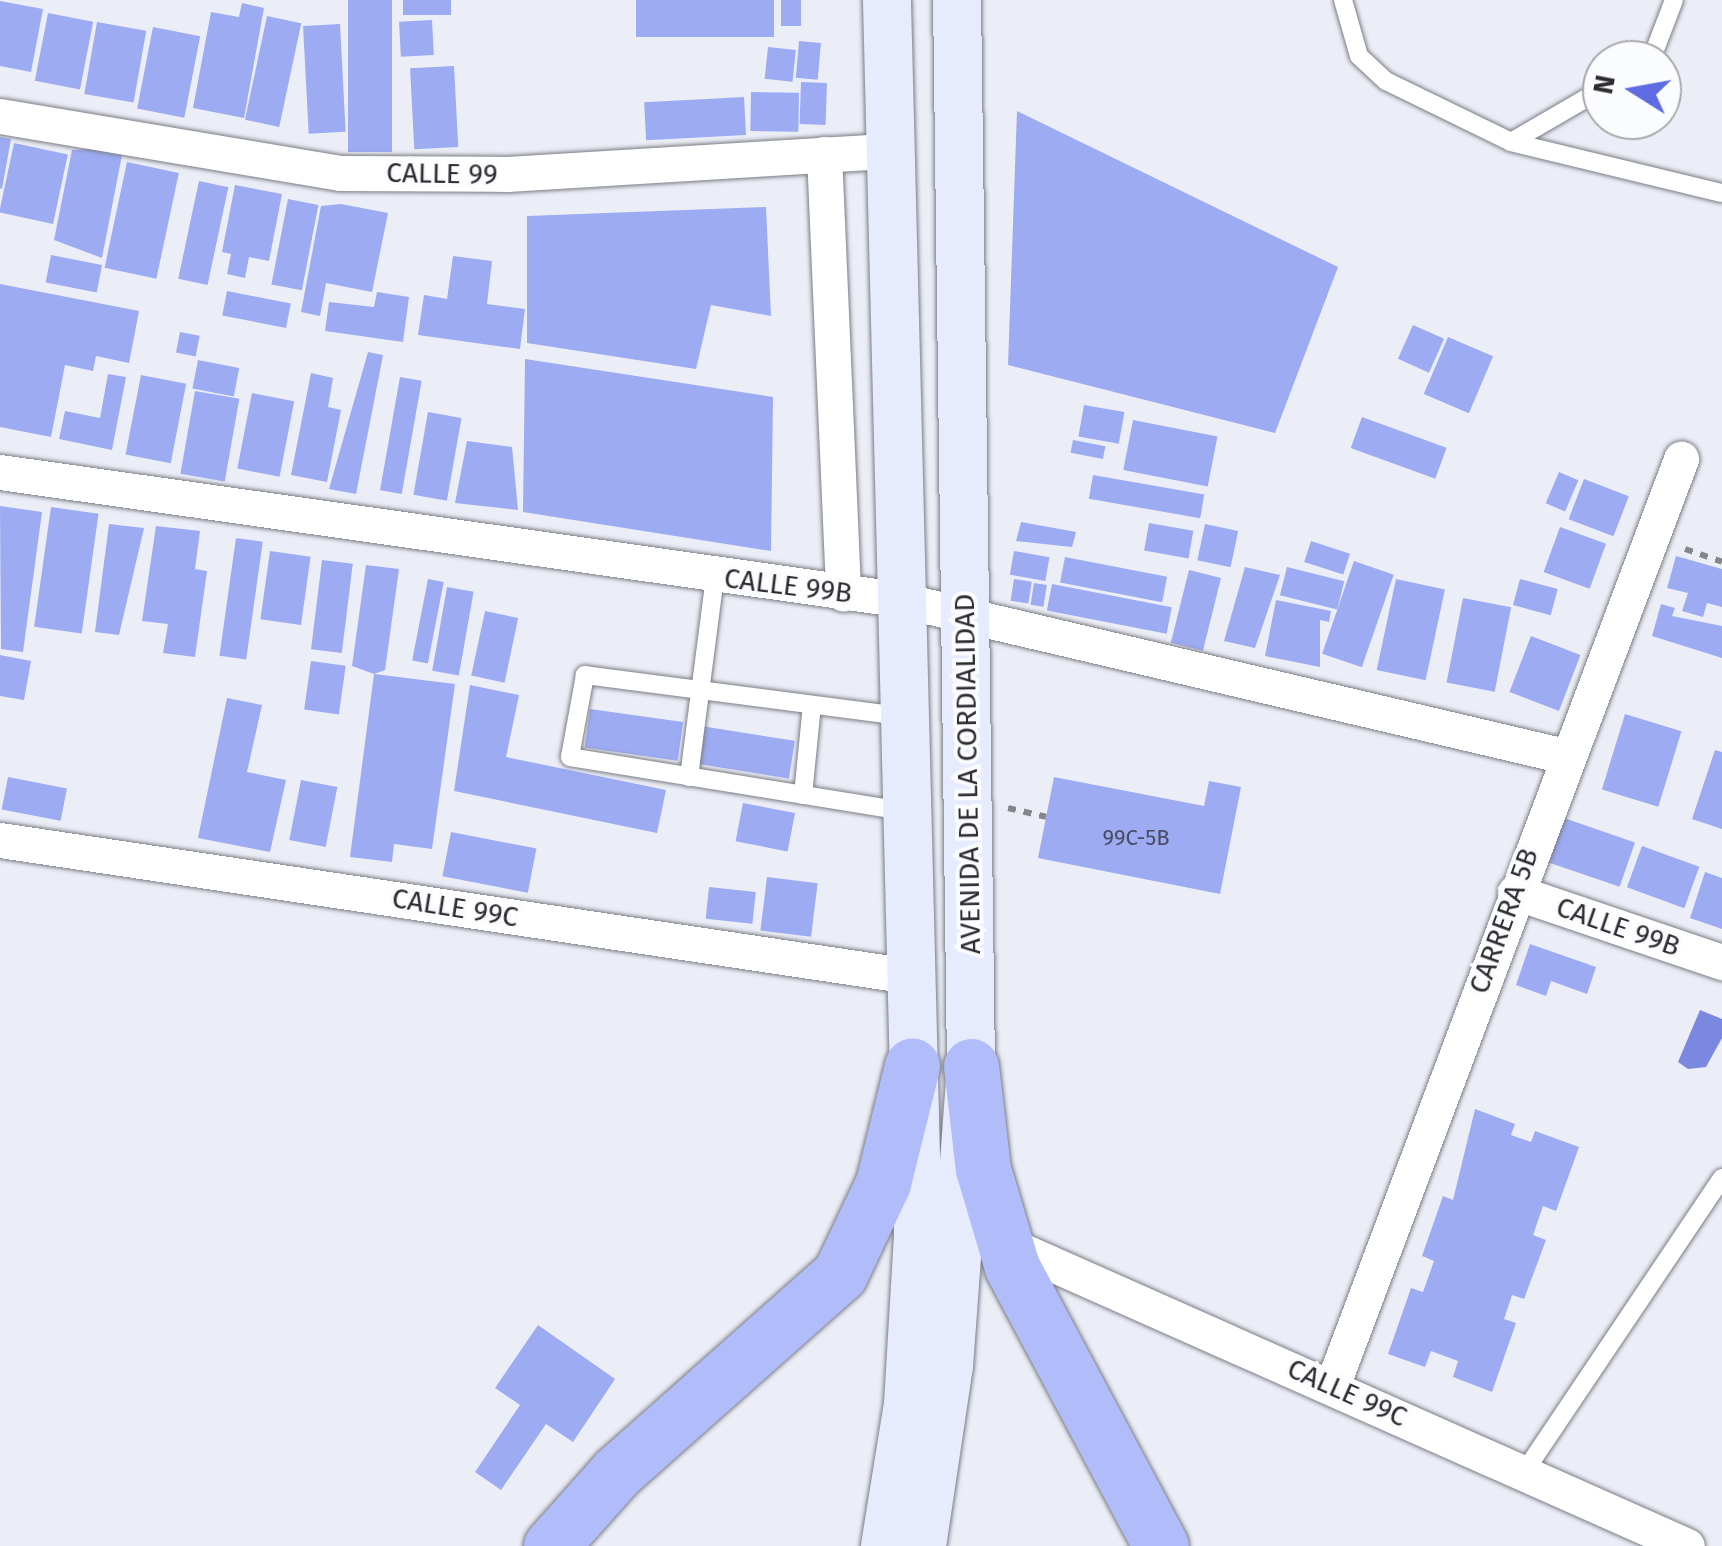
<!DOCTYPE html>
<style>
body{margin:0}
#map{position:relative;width:1722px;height:1546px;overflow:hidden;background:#eceef7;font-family:"Fira Sans",sans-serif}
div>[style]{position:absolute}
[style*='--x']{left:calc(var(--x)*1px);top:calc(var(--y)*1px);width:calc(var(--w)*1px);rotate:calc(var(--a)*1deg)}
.water>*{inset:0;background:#7a88df}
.building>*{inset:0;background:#9dabf3;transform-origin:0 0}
.path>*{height:6px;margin-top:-3px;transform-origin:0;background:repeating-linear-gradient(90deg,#85868c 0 8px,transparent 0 16px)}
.roads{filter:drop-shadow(0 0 2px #7b7d85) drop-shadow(0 0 2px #7b7d85)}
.lane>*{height:18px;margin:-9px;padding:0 9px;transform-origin:9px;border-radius:9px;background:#fff}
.street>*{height:35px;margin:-17.5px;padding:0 17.5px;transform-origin:17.5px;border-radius:17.5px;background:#fff}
.secondary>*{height:48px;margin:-24px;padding:0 24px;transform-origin:24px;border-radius:24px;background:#e7ebfe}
.highway>*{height:55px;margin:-27.5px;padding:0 27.5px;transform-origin:27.5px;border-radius:27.5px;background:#b0bdfa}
span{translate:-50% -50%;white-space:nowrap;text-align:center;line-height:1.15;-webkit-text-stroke:8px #fbfcfe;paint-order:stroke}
.number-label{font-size:22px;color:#494c62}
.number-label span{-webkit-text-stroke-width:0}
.street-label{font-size:28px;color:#2d2d31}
.north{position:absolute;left:1582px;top:40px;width:100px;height:100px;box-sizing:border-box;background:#fbfcfe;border:2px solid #a9a9ac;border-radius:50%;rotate:281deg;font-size:28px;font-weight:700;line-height:40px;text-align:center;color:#2d2d31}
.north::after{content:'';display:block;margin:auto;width:35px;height:45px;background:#5f6be3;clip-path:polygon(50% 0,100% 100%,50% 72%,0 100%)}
</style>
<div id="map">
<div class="water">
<div style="clip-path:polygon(1700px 1010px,1722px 1019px,1722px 1038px,1706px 1067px,1688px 1069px,1678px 1062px)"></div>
</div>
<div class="building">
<div style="left:348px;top:0;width:44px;height:152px"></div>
<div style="left:403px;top:0;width:48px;height:15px"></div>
<div style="left:636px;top:0;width:138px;height:37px"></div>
<div style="left:781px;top:0;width:20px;height:26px"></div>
<div style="clip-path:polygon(0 1px,43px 9px,31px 72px,0 66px)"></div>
<div style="clip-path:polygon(242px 3px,264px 8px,244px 118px,193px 108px,211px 12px,239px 17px)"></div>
<div style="left:48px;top:13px;width:46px;height:69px;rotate:11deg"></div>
<div style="left:267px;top:16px;width:35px;height:106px;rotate:12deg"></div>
<div style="left:432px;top:20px;width:35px;height:33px;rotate:87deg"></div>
<div style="left:97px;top:22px;width:50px;height:73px;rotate:10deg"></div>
<div style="left:340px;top:24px;width:108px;height:37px;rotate:87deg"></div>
<div style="left:153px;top:27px;width:48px;height:83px;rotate:11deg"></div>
<div style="left:799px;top:41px;width:22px;height:37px;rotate:5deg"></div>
<div style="left:768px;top:47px;width:28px;height:32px;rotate:6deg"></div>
<div style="left:454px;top:66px;width:81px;height:44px;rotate:87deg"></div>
<div style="left:801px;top:82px;width:26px;height:42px;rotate:2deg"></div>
<div style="left:751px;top:92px;width:48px;height:39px;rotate:1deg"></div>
<div style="left:744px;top:97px;width:38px;height:100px;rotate:87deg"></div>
<div style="clip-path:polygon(1017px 111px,1338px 267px,1275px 433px,1008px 365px)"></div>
<div style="clip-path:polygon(0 137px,11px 139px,2px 189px,0 188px)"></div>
<div style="left:14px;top:143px;width:55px;height:71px;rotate:12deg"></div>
<div style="clip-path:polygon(91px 149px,122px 155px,102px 258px,54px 240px,72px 150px)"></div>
<div style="left:127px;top:162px;width:53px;height:108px;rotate:12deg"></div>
<div style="left:199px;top:181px;width:30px;height:100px;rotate:12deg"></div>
<div style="clip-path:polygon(235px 185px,282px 194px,269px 261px,249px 257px,245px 278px,227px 274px,231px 254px,222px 252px)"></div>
<div style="left:288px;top:199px;width:31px;height:87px;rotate:11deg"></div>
<div style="clip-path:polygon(341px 204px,388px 213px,372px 292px,326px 283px,320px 316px,301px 312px,321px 206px)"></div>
<div style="clip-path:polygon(766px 207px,771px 316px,711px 305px,696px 369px,527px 343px,527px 216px)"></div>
<div style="left:51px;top:255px;width:52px;height:28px;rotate:11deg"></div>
<div style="clip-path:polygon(453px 256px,492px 261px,487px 304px,525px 309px,520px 349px,418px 335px,424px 295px,447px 299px)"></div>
<div style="clip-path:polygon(0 284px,139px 311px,129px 363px,96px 356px,93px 371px,65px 365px,51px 437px,0 427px)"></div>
<div style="left:227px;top:291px;width:65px;height:25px;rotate:11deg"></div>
<div style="clip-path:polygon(377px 292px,409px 297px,403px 342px,325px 331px,329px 302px,374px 307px)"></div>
<div style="left:1413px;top:325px;width:34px;height:37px;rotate:24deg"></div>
<div style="left:180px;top:332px;width:20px;height:21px;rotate:11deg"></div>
<div style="left:1448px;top:337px;width:49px;height:62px;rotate:23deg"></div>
<div style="clip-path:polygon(368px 352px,383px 355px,356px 494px,329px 489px)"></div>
<div style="clip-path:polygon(525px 359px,773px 397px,771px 551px,523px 512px)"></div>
<div style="left:198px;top:360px;width:42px;height:29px;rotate:11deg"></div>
<div style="clip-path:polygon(311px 373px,333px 378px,328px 407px,341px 410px,327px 482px,291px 475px)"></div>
<div style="clip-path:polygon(108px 374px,126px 377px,112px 450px,59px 439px,65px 411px,100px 418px)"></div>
<div style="left:141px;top:375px;width:46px;height:81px;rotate:11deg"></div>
<div style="left:400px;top:377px;width:22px;height:115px;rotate:10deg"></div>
<div style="left:195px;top:391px;width:45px;height:84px;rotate:10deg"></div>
<div style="left:252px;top:393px;width:43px;height:77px;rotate:11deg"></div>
<div style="left:1084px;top:405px;width:41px;height:32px;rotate:10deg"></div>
<div style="left:428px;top:412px;width:34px;height:84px;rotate:10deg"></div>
<div style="left:1362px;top:417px;width:90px;height:33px;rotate:20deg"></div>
<div style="left:1133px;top:420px;width:86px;height:51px;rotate:11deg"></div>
<div style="left:1073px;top:440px;width:33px;height:13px;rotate:11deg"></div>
<div style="clip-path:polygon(467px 441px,512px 447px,518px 510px,455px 503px)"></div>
<div style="left:1559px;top:472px;width:21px;height:34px;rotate:23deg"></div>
<div style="left:1093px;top:475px;width:113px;height:24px;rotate:10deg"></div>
<div style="left:1584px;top:479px;width:48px;height:43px;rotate:21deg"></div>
<div style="clip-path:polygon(0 506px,42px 512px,23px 652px,1px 649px)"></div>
<div style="left:51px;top:507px;width:48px;height:121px;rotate:8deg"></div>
<div style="clip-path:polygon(1021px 522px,1076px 532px,1072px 547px,1016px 541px)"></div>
<div style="left:1149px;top:523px;width:45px;height:28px;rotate:10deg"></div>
<div style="clip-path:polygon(109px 524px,144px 528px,119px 635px,95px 632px)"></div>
<div style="left:1205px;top:524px;width:34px;height:37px;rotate:12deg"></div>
<div style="clip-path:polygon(156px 526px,200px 531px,195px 569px,207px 571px,195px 657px,163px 653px,168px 624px,142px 621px)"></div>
<div style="left:1560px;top:527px;width:49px;height:48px;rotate:20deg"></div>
<div style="left:236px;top:538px;width:27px;height:119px;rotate:8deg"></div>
<div style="left:1311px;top:541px;width:41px;height:22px;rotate:18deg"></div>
<div style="left:270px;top:551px;width:41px;height:69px;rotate:8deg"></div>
<div style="left:1014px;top:551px;width:36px;height:24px;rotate:10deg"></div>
<div style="clip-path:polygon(1676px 556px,1722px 569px,1722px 607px,1707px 603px,1703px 617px,1682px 611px,1688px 593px,1667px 588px)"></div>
<div style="left:1065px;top:557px;width:104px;height:26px;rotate:11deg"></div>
<div style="left:322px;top:560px;width:31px;height:90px;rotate:7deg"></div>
<div style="left:1354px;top:561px;width:42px;height:98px;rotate:19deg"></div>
<div style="clip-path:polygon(366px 565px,399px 569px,385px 670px,374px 674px,352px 666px)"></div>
<div style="clip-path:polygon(1245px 567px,1280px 575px,1255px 648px,1224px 641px)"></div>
<div style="left:1287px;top:567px;width:59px;height:29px;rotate:14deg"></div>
<div style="left:1189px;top:570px;width:33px;height:75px;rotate:14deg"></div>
<div style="left:428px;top:579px;width:16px;height:83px;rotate:11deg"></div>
<div style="left:1014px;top:579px;width:18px;height:22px;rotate:9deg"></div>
<div style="left:1396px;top:579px;width:50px;height:93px;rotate:12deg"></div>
<div style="left:1520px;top:579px;width:39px;height:27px;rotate:15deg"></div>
<div style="left:1034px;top:583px;width:13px;height:22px;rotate:9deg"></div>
<div style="left:1052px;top:584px;width:122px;height:27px;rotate:11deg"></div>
<div style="left:447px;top:587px;width:27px;height:85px;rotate:10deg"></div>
<div style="left:1463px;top:598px;width:49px;height:86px;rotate:11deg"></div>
<div style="clip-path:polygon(1276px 600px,1331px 611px,1329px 622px,1320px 620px,1320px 667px,1265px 656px)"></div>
<div style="clip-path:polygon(1661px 604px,1675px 608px,1672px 616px,1722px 626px,1722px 658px,1652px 636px)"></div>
<div style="left:485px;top:611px;width:34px;height:66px;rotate:12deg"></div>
<div style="left:1531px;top:636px;width:53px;height:60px;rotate:21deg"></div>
<div style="clip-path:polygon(0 655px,31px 661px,24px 700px,0 696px)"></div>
<div style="left:311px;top:661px;width:35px;height:49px;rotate:8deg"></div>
<div style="clip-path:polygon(374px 674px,455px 684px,432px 849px,394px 844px,392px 862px,350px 857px)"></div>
<div style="clip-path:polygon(470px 685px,519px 695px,506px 757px,666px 790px,657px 833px,454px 791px)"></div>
<div style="clip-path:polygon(227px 698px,262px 705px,247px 772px,286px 780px,270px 852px,198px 838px)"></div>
<div style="left:590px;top:709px;width:94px;height:39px;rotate:8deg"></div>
<div style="left:1625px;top:714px;width:59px;height:79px;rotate:17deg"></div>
<div style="left:701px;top:726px;width:95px;height:38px;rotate:9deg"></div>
<div style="clip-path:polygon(1715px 750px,1722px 752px,1722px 829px,1692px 819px)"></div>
<div style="left:8px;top:777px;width:60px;height:33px;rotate:11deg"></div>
<div style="clip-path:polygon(1054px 777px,1204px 806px,1209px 781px,1241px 787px,1220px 894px,1038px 858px)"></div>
<div style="left:301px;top:780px;width:37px;height:61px;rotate:11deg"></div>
<div style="left:743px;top:803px;width:53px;height:39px;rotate:11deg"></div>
<div style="left:1564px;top:818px;width:75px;height:47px;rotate:19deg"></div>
<div style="left:451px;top:832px;width:87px;height:45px;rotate:11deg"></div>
<div style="left:1642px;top:846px;width:61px;height:44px;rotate:20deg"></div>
<div style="clip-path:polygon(1705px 872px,1722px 878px,1722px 929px,1690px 918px)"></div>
<div style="left:767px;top:877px;width:51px;height:54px;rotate:7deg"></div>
<div style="left:709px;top:887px;width:47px;height:32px;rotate:6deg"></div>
<div style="clip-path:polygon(1530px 944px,1596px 967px,1587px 994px,1551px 981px,1546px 996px,1516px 985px)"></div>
<div style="clip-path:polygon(1475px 1109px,1515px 1124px,1511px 1135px,1531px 1142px,1535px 1131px,1579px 1147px,1556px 1211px,1543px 1206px,1533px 1235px,1546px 1240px,1524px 1299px,1512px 1295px,1504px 1319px,1516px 1323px,1492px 1392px,1453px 1377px,1458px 1361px,1431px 1351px,1425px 1367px,1388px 1354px,1411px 1288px,1423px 1292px,1434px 1261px,1422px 1256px,1443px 1196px,1453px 1200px)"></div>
<div style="clip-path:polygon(538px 1325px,615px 1379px,573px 1442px,546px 1424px,501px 1490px,475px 1472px,520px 1405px,495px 1388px)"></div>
</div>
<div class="path">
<div style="--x:1685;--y:549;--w:39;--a:19"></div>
<div style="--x:1008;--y:808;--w:39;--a:13"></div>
</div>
<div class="roads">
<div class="lane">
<div style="--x:1343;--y:0;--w:58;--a:74.1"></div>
<div style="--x:1359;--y:56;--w:37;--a:43"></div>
<div style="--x:1386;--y:81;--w:139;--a:26"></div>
<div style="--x:1511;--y:142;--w:105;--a:-30.2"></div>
<div style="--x:1651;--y:60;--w:64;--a:-69"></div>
<div style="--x:1511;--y:142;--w:217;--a:13.6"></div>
<div style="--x:900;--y:716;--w:318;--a:-172.6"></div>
<div style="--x:585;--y:675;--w:83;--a:100.4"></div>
<div style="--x:570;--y:757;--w:337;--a:9.2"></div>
<div style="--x:689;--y:777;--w:202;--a:-82.6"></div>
<div style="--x:803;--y:795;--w:90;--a:-84.3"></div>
<div style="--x:1525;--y:1471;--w:353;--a:-56.1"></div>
</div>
<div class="street">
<div style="--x:0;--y:116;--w:345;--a:9.5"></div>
<div style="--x:340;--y:173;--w:168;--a:0.3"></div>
<div style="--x:508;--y:174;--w:381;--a:-3.5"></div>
<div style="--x:824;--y:154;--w:440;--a:87.5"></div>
<div style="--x:0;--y:472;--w:906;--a:8.06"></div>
<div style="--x:897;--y:599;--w:686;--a:13.23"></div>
<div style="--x:0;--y:840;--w:920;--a:8.5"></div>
<div style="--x:1515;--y:892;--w:219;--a:18.7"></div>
<div style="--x:1005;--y:1243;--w:746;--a:23.95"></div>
<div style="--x:1332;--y:1386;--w:991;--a:-69.37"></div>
</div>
<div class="secondary">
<div style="--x:885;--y:1546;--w:144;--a:-80.8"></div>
<div style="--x:908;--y:1404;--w:169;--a:-86.6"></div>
<div style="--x:918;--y:1235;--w:1235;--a:-91.44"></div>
<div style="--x:922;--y:1546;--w:182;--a:-81.5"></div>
<div style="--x:949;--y:1366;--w:301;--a:-85.8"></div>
<div style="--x:971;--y:1066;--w:1066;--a:-90.75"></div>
</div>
<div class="highway">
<div style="--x:971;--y:1066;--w:104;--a:83.4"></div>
<div style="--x:983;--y:1169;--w:102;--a:73.5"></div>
<div style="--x:1012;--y:1267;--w:316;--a:61.9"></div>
<div style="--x:551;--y:1546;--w:99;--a:-48.3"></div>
<div style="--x:617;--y:1472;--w:298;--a:-41.6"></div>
<div style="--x:840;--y:1274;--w:101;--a:-64.7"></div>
<div style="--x:883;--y:1183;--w:121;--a:-76.1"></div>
</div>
</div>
<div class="number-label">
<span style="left:1136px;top:838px">99C-5B</span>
</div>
<div class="street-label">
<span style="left:442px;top:174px;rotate:1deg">CALLE 99</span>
<span style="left:788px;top:586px;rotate:7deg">CALLE 99B</span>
<span style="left:968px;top:774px;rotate:-91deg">AVENIDA DE LA CORDIALIDAD</span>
<span style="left:455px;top:908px;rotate:9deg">CALLE 99C</span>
<span style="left:1504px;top:921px;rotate:-70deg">CARRERA 5B</span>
<span style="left:1618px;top:927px;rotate:19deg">CALLE 99B</span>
<span style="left:1347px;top:1393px;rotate:24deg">CALLE 99C</span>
</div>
<div class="north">N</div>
</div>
